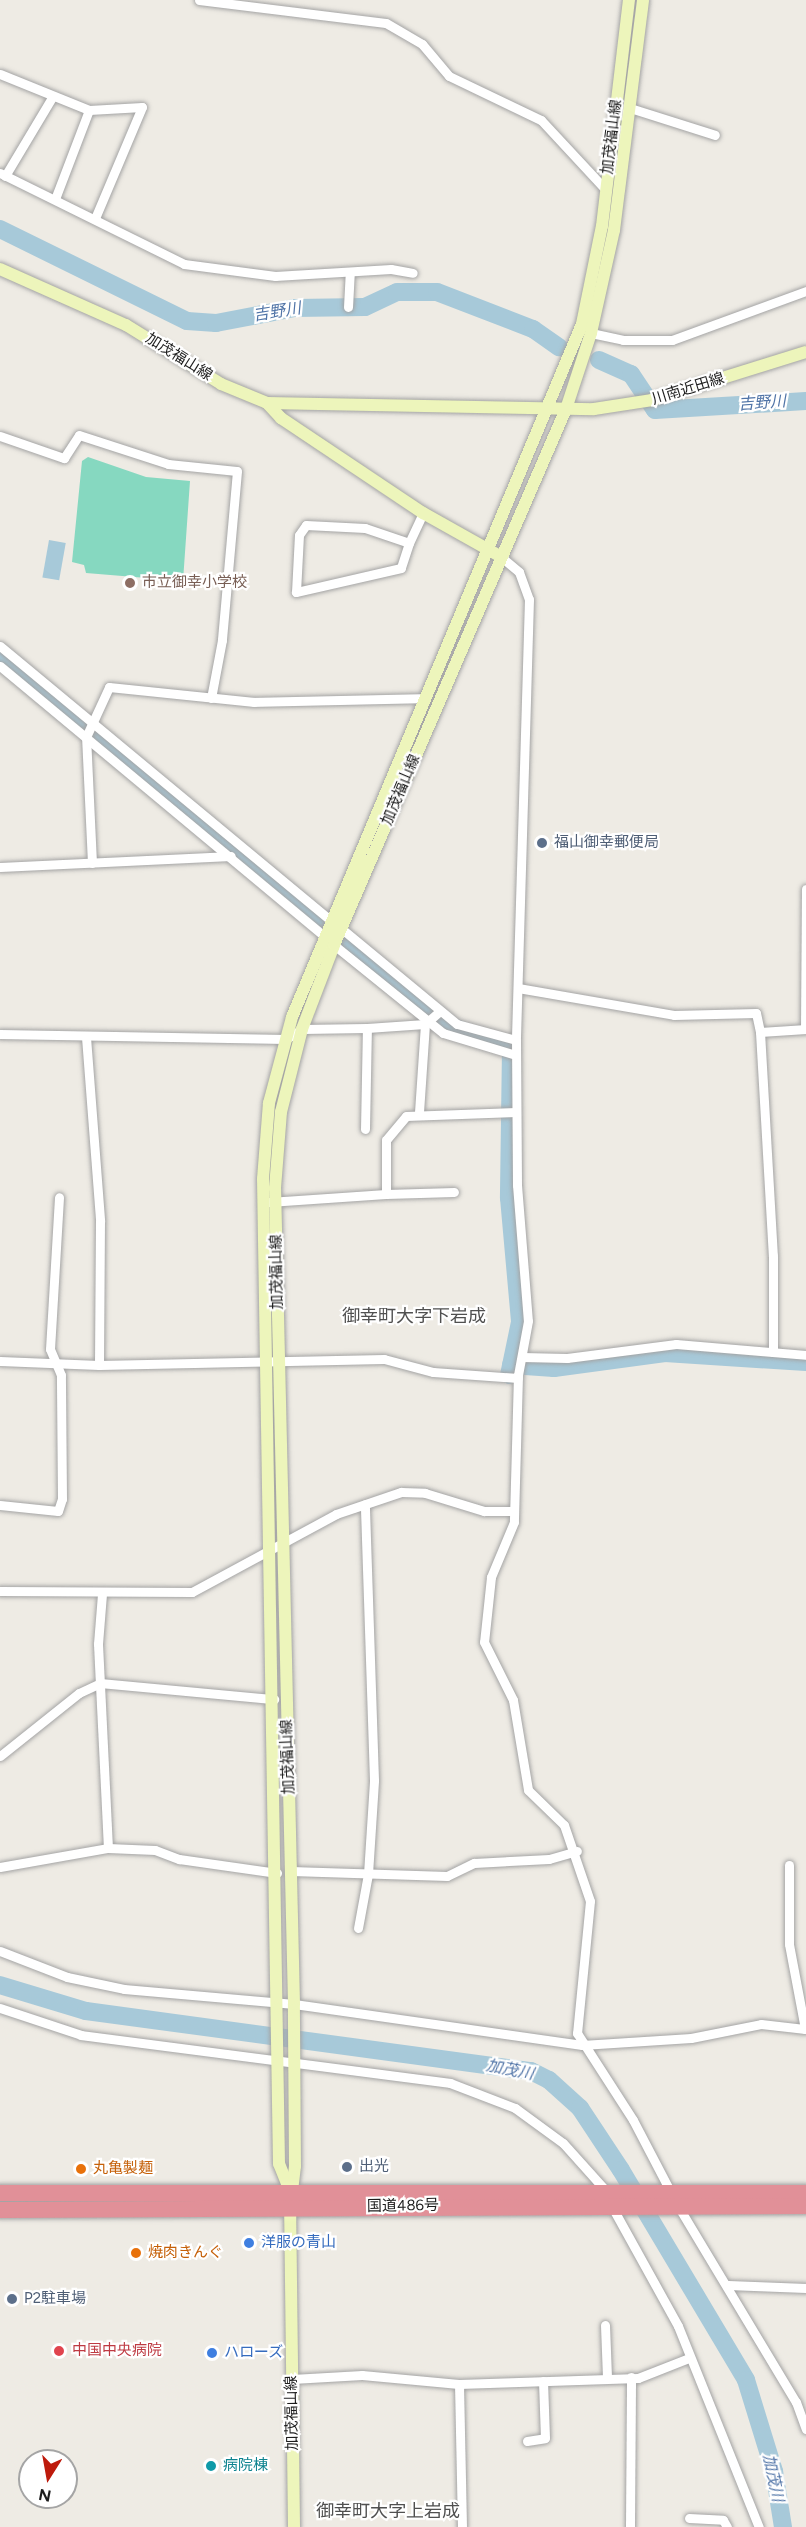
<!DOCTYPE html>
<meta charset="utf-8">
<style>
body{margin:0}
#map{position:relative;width:806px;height:2527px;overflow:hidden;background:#eeebe4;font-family:Figtree,"Noto Sans JP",sans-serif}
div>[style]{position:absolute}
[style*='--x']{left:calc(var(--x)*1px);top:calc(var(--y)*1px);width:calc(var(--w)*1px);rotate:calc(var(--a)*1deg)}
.pitch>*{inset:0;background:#86d8c0}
.water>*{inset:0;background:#a7c9d9;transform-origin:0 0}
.river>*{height:18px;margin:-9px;padding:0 9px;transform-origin:9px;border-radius:9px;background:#a7c9d9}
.roads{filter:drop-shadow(0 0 2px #a4a4a4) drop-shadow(0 0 2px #a4a4a4)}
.street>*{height:9px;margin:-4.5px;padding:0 4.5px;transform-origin:4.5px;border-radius:4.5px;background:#fff}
.secondary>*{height:12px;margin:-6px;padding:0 6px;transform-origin:6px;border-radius:6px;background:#edf5bb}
.highway>*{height:16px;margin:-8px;padding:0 8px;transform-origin:8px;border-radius:8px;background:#e19098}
.dots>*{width:16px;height:16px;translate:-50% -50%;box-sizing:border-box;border:3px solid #fff;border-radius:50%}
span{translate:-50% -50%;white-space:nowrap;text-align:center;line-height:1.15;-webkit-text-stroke:4.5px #fff;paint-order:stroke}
.street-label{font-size:15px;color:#1d1d1d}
.education-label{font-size:15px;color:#785e54}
.left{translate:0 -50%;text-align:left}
.service-label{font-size:15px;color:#4e5e75}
.food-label{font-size:15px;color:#c56008}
.shop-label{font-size:15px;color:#366cbe}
.health-label{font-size:15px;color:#be3a42}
.culture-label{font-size:15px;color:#0d838f}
.water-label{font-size:16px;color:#5074a7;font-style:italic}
.quarter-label{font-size:18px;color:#505050}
.north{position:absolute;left:18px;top:2449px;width:60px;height:60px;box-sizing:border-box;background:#fff;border:2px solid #a5a5a5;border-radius:50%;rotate:191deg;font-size:16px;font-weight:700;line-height:24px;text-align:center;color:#1d1d1d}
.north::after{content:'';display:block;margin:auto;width:21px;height:27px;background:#be1b0c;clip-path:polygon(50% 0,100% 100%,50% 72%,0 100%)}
</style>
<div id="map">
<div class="pitch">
<div style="clip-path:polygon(88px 457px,146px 477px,190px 481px,183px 581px,86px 573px,84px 565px,72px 562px,82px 461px)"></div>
</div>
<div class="water">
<div style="left:49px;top:540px;width:17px;height:38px;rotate:10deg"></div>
</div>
<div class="river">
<div style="--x:0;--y:229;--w:208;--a:26.2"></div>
<div style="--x:187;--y:321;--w:29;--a:4"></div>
<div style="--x:216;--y:323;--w:80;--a:-10.8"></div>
<div style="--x:295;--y:308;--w:70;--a:-0.8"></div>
<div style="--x:365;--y:307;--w:35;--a:-25"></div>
<div style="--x:397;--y:292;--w:40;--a:0"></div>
<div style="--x:437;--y:292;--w:103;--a:21.1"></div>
<div style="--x:533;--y:329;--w:32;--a:35"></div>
<div style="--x:599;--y:360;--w:35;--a:24"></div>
<div style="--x:631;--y:374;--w:43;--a:56.3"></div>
<div style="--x:655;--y:410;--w:151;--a:-3.4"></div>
<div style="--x:0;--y:654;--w:573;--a:39.97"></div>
<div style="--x:439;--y:1022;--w:77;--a:19.9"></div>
<div style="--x:511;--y:1048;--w:150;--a:90.8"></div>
<div style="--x:509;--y:1198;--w:124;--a:84.9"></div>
<div style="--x:520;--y:1322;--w:54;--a:101.7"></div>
<div style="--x:511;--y:1365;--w:43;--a:4"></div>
<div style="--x:554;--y:1368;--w:112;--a:-7.7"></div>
<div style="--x:665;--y:1353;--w:141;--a:3.7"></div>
<div style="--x:0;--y:1985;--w:90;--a:16.8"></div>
<div style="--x:86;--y:2011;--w:449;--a:7.7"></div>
<div style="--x:531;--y:2071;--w:20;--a:27"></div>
<div style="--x:549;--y:2080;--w:42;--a:42.1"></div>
<div style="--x:580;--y:2108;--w:74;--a:56.5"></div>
<div style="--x:621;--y:2170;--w:244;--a:59.2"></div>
<div style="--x:746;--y:2380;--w:95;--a:72.9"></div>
<div style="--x:774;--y:2471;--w:57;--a:80.9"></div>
</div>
<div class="roads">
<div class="street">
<div style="--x:199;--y:0;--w:188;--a:7"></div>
<div style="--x:386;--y:23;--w:42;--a:30.3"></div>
<div style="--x:422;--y:44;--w:42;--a:49.8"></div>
<div style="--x:449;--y:76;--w:102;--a:25.6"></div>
<div style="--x:541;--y:120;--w:96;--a:47.1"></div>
<div style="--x:0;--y:74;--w:96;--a:22"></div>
<div style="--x:89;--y:110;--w:53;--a:-3.2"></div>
<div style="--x:142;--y:107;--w:121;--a:112.9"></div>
<div style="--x:630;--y:108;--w:89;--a:17.6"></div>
<div style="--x:0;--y:173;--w:205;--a:26.3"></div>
<div style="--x:184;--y:264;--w:92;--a:7.5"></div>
<div style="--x:275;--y:276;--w:116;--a:-3.5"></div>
<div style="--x:391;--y:269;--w:22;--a:10"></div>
<div style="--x:5;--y:176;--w:90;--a:-59.1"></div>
<div style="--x:55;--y:199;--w:95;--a:-69.1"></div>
<div style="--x:348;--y:307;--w:34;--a:-87"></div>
<div style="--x:591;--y:333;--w:33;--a:12"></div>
<div style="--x:623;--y:340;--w:49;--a:0"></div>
<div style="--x:672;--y:340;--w:143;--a:-20.1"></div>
<div style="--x:0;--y:436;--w:68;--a:19"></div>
<div style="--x:64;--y:458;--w:27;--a:-57"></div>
<div style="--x:79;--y:435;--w:94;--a:18"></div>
<div style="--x:168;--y:464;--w:69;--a:5.8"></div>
<div style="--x:237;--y:471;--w:170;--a:95.1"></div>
<div style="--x:222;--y:640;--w:59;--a:100.7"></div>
<div style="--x:409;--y:543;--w:26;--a:108"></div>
<div style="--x:401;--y:568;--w:108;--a:167.1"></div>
<div style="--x:296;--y:592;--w:57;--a:-87"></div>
<div style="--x:299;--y:535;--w:12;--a:-55"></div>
<div style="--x:306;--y:525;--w:59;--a:2.9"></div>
<div style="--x:365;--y:528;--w:46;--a:18.8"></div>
<div style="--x:409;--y:543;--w:33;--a:-65"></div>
<div style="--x:500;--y:556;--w:25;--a:40"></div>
<div style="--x:519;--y:572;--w:29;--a:70"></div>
<div style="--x:529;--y:599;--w:441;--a:91.7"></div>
<div style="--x:516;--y:1040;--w:145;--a:89.6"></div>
<div style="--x:517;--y:1185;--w:136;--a:85.4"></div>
<div style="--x:528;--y:1321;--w:55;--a:100.5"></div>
<div style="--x:518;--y:1375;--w:147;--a:91.6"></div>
<div style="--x:514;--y:1522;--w:60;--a:112.7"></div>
<div style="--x:491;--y:1577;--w:65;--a:96.1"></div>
<div style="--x:484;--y:1642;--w:65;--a:63.4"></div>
<div style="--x:513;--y:1700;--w:91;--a:80.5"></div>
<div style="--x:528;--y:1790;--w:50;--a:44.2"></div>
<div style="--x:564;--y:1825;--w:80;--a:71.1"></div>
<div style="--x:590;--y:1901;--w:133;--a:95.6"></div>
<div style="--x:577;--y:2033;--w:103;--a:57.2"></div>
<div style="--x:633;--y:2120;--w:97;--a:62.4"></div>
<div style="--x:678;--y:2206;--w:229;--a:59"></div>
<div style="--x:796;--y:2402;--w:29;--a:70"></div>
<div style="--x:0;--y:646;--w:433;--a:39.7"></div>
<div style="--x:0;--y:666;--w:425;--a:39.8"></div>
<div style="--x:92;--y:863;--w:126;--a:-92.7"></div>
<div style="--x:86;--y:737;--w:55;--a:-65.3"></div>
<div style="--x:109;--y:687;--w:146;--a:5.9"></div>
<div style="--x:254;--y:702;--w:172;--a:-1.3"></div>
<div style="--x:0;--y:867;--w:231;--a:-2.7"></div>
<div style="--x:342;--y:929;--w:149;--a:39.6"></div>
<div style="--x:457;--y:1024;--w:61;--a:15.2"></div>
<div style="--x:334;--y:945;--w:140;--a:38.9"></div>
<div style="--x:443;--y:1033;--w:76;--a:16.8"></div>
<div style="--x:518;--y:988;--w:158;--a:9.8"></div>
<div style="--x:674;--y:1015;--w:82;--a:-1.4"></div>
<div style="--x:756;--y:1013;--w:19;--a:78"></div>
<div style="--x:760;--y:1032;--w:46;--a:-3.7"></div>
<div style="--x:805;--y:1029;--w:140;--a:-89.6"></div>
<div style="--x:760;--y:1032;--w:224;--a:86.7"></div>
<div style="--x:773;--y:1256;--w:96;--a:90"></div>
<div style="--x:0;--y:1034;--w:286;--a:1"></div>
<div style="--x:286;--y:1039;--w:19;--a:-32"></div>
<div style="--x:302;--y:1029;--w:65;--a:-0.9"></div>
<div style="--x:86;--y:1037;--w:185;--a:85.6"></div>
<div style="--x:100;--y:1221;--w:144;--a:90.4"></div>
<div style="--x:419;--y:1112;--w:88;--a:-86.1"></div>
<div style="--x:425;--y:1024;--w:20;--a:-41"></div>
<div style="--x:365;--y:1129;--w:101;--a:-88.9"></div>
<div style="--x:367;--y:1028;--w:58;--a:-3.9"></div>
<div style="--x:386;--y:1194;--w:68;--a:-1.7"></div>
<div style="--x:269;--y:1202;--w:117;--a:-3.9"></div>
<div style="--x:386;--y:1194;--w:54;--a:-90"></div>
<div style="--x:386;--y:1140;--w:31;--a:-50"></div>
<div style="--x:406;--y:1116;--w:110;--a:-2.1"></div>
<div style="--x:522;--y:1357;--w:45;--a:1.3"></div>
<div style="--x:567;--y:1358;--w:110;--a:-7.3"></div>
<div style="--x:676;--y:1344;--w:130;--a:4.8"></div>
<div style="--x:0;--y:1361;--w:99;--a:2.3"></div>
<div style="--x:99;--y:1365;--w:285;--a:-1.2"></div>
<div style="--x:384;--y:1359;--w:51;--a:14.9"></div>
<div style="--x:433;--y:1372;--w:85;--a:4"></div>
<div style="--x:0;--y:1505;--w:58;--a:5.9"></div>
<div style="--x:58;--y:1511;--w:13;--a:-72"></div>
<div style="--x:62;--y:1499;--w:124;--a:-90.5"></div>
<div style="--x:61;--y:1375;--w:28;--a:-113"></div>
<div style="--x:50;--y:1349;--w:152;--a:-86.6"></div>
<div style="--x:0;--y:1591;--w:192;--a:0.3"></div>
<div style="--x:192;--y:1592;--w:164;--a:-28.4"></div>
<div style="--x:336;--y:1514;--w:69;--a:-18.7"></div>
<div style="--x:401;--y:1492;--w:24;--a:2"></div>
<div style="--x:425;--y:1493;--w:62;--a:17"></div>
<div style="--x:484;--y:1511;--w:30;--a:0"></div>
<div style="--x:102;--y:1594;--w:50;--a:94.6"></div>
<div style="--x:98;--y:1644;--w:204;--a:87.2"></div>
<div style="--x:0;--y:1756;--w:101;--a:-38.6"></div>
<div style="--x:79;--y:1693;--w:23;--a:-25"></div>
<div style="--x:100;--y:1683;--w:175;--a:5.3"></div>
<div style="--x:0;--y:1867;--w:110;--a:-10"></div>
<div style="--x:108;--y:1848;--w:47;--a:2.4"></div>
<div style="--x:155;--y:1850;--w:26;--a:21"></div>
<div style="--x:179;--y:1859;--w:99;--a:8.1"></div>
<div style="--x:291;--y:1871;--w:156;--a:1.8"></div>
<div style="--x:447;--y:1876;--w:30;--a:-26"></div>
<div style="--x:474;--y:1863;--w:75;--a:-3.1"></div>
<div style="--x:549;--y:1859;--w:29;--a:-16"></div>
<div style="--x:358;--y:1928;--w:55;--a:-79.5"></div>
<div style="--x:368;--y:1874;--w:94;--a:-86.3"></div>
<div style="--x:374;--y:1780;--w:276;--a:-91.9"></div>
<div style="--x:0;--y:1951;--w:72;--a:21.2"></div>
<div style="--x:67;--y:1977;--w:58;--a:11.9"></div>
<div style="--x:124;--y:1989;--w:171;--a:5"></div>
<div style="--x:294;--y:2004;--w:291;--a:8.1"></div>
<div style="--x:582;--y:2045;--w:109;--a:-3.7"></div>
<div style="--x:691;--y:2038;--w:71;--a:-11.3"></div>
<div style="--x:761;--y:2024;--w:44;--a:6.5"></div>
<div style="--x:805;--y:2029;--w:86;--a:-100.7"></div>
<div style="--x:789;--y:1944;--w:79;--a:-90"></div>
<div style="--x:0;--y:2008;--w:85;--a:18.4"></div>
<div style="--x:81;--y:2035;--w:372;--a:7.4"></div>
<div style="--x:450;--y:2083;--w:70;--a:21"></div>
<div style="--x:515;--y:2108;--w:59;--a:36.1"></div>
<div style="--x:563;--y:2143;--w:66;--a:48.1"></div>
<div style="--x:611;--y:2205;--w:138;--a:61"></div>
<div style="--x:678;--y:2326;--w:217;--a:68.1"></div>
<div style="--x:728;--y:2285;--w:78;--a:2.2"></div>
<div style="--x:605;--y:2325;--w:53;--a:87.8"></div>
<div style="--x:292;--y:2379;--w:70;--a:-3.3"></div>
<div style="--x:362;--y:2375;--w:97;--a:5.3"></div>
<div style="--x:459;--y:2384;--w:179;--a:-1.9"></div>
<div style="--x:638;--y:2378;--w:55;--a:-21.4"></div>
<div style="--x:459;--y:2384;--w:143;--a:88.8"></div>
<div style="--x:527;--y:2441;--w:18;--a:-9"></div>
<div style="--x:545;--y:2438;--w:57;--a:-92"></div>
<div style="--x:689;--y:2518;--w:34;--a:3"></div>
<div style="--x:723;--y:2520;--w:8;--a:60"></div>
<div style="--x:630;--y:2527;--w:150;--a:-89.6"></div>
</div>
<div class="secondary">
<div style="--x:0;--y:269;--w:138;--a:24"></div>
<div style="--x:126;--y:325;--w:112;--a:31.8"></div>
<div style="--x:221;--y:384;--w:50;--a:22.4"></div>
<div style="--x:267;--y:403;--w:327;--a:1.1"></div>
<div style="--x:594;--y:409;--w:59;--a:-8.8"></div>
<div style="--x:652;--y:400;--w:161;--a:-17.3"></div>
<div style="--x:267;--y:403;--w:21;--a:47"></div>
<div style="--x:281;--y:418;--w:171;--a:33.8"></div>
<div style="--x:423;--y:513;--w:84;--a:29.3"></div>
<div style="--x:290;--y:2191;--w:29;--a:-112"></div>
<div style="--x:279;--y:2164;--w:985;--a:-90.93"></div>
<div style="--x:263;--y:1179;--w:76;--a:-85.5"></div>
<div style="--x:269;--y:1103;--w:89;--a:-75"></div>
<div style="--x:292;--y:1017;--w:751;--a:-67.29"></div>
<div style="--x:582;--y:324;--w:100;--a:-78.5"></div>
<div style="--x:602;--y:226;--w:228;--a:-83.2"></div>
<div style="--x:294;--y:2527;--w:320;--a:-90.7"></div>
<div style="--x:290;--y:2207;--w:41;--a:-83"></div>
<div style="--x:295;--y:2166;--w:162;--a:-90.4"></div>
<div style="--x:294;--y:2004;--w:816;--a:-91.33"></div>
<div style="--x:275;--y:1188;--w:76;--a:-85.5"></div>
<div style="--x:281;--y:1112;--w:86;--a:-75.8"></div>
<div style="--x:302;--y:1029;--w:90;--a:-69.1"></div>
<div style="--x:334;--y:945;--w:584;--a:-66.6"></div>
<div style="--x:566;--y:409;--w:80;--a:-71.8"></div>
<div style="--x:591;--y:333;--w:106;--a:-77.4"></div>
<div style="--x:614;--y:230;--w:232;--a:-82.8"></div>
</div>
<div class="highway">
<div style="--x:0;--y:2193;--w:806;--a:0"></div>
<div style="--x:0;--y:2210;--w:806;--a:-0.28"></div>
</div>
</div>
<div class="dots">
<div style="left:130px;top:583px;background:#8d6e63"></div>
<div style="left:542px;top:843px;background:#5c6f8a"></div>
<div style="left:347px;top:2167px;background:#5c6f8a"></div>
<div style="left:81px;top:2169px;background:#e8710a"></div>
<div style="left:249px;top:2243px;background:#3f7fe0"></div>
<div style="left:136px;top:2253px;background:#e8710a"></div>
<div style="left:12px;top:2299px;background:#5c6f8a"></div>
<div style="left:59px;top:2351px;background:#e0444e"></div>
<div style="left:212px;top:2353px;background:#3f7fe0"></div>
<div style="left:211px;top:2466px;background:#0f9aa8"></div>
</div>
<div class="street-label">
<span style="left:612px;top:137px;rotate:-83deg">加茂福山線</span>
<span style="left:179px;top:357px;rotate:32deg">加茂福山線</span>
<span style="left:688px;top:389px;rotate:-17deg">川南近田線</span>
<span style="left:401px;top:790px;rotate:-67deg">加茂福山線</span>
<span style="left:277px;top:1272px;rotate:-91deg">加茂福山線</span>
<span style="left:288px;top:1757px;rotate:-92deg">加茂福山線</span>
<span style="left:403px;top:2206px;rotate:-1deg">国道486号</span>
<span style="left:292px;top:2413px;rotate:-91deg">加茂福山線</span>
</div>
<div class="education-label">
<span class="left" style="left:142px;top:583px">市立御幸小学校</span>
</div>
<div class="service-label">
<span class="left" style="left:554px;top:843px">福山御幸郵便局</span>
<span class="left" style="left:359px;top:2167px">出光</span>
<span class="left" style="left:24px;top:2299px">P2駐車場</span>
</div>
<div class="food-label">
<span class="left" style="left:93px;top:2169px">丸亀製麺</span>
<span class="left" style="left:148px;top:2253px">焼肉きんぐ</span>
</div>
<div class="shop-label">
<span class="left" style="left:261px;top:2243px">洋服の青山</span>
<span class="left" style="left:224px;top:2353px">ハローズ</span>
</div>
<div class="health-label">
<span class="left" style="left:72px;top:2351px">中国中央病院</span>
</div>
<div class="culture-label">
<span class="left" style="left:223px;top:2466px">病院棟</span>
</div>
<div class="water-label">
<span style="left:277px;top:312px;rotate:-9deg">吉野川</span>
<span style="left:762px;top:403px;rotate:-4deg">吉野川</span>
<span style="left:510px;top:2070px;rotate:11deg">加茂川</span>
<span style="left:773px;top:2478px;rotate:78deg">加茂川</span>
</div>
<div class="quarter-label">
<span style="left:414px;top:1316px">御幸町大字下岩成</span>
<span style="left:388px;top:2511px">御幸町大字上岩成</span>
</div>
<div class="north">N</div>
</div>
